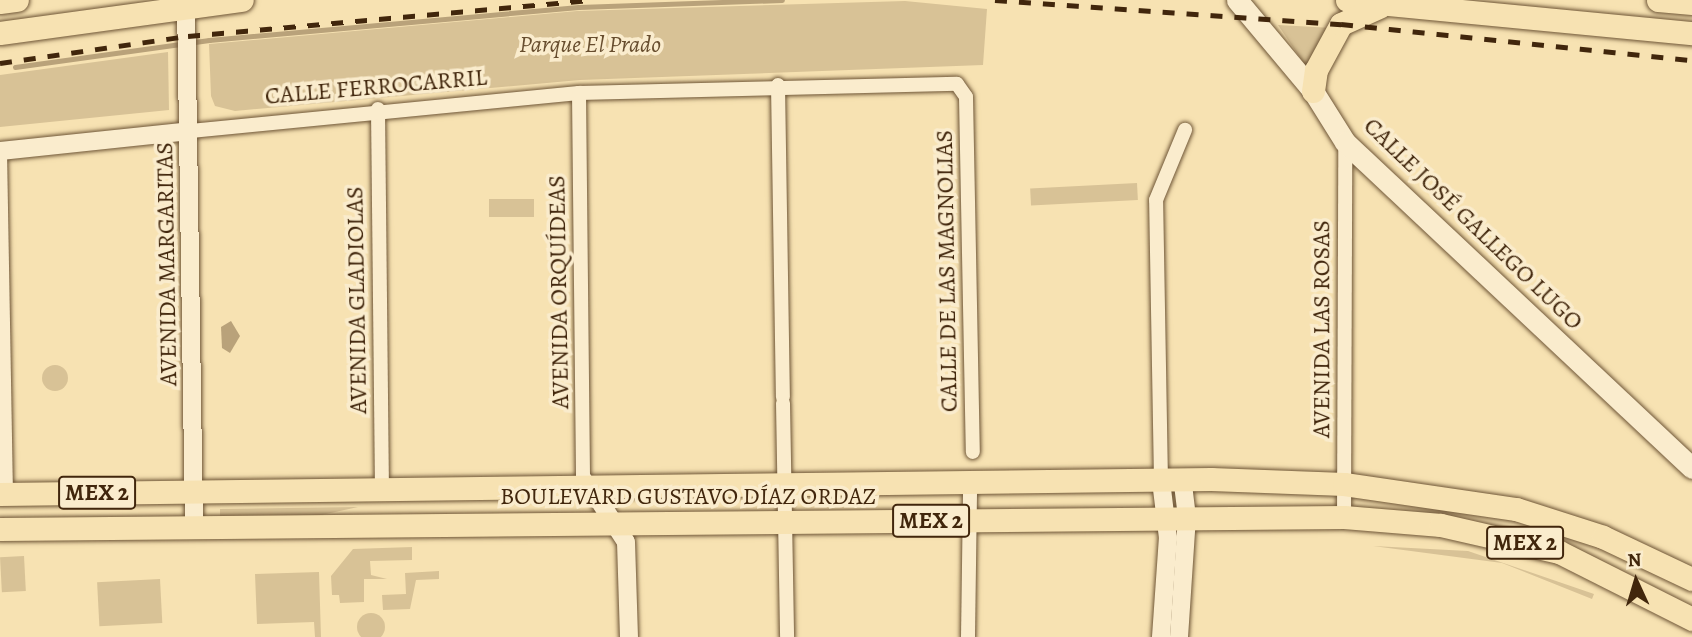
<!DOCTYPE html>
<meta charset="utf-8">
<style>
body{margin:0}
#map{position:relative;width:1692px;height:637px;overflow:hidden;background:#f7e2b2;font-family:Alegreya,serif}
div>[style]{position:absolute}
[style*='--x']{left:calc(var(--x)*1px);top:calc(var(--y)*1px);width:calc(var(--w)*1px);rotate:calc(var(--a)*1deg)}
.green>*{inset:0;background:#d8c296;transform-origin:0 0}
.round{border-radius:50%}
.water>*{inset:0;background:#b9a27a}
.stream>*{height:5px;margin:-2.5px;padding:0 2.5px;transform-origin:2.5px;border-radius:2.5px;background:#b9a27a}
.roads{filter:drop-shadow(0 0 2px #6e5536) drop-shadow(0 0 2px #6e5536)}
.minor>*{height:14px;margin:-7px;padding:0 7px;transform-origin:7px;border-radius:7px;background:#faeccd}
.tertiary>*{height:18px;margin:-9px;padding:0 9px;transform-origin:9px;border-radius:9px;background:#faeccd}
.secondary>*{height:21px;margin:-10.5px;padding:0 10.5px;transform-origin:10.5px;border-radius:10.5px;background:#faeccd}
.primary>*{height:23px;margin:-11.5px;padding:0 11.5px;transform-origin:11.5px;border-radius:11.5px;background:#f7e2b2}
.rail>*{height:5px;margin-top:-2.5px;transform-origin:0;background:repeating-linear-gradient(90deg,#41260c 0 12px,transparent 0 24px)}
span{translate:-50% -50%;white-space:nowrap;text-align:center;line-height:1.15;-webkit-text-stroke:7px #faeccd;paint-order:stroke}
.shield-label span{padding:2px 5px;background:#faeccd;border:2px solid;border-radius:5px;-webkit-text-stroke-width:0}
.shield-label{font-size:23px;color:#41260c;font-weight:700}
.park-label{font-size:24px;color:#674d2e;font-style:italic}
.street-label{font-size:24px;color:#41260c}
.north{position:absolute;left:1601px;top:546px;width:70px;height:70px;-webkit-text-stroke:5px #faeccd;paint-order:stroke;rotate:356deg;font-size:19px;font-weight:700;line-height:28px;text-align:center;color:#41260c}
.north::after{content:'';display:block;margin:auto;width:24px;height:32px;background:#41260c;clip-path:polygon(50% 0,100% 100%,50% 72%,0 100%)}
</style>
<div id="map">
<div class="green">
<div style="clip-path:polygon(905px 1px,987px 9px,983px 65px,580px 80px,235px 111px,215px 106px,211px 96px,209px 44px,577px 11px)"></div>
<div style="clip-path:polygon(1278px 25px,1333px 28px,1307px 68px)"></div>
<div style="clip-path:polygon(168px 52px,169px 110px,0 127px,0 75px)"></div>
<div style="left:1137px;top:183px;width:17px;height:107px;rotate:87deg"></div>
<div style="left:489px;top:199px;width:45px;height:18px"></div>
<div class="round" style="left:42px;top:365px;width:26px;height:26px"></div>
<div style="clip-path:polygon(358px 507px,317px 516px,220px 517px,220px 509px)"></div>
<div style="clip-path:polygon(1373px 546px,1468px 551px,1594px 594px,1592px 599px,1502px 563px)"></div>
<div style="clip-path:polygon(412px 547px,412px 560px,370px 561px,371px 575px,387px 579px,364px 579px,364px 602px,340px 603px,339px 595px,332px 595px,331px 576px,353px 549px)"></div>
<div style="left:24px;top:556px;width:35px;height:24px;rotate:87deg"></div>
<div style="clip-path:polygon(439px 571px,439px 579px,416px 580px,410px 609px,383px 610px,382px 595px,406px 594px,405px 573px)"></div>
<div style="clip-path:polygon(319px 572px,321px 637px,315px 637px,314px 622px,257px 624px,255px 574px)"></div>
<div style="left:160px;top:579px;width:44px;height:63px;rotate:87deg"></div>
<div class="round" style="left:357px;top:613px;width:28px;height:28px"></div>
</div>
<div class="water">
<div style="clip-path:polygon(231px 321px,240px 336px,230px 353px,222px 348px,221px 327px)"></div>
</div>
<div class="stream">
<div style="--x:15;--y:67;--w:196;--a:-7.9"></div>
<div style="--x:209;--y:40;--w:371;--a:-5.1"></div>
<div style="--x:579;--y:7;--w:203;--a:-2"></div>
</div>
<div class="roads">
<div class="minor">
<div style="--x:778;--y:85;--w:312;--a:89.1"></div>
<div style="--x:579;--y:93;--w:383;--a:89.4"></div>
<div style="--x:583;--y:476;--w:14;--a:56"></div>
<div style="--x:378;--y:109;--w:381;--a:89.4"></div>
<div style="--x:190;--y:131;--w:391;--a:-5.6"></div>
<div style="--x:579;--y:93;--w:378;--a:-1.4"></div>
<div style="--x:957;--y:84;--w:16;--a:55"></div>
<div style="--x:966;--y:97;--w:355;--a:88.9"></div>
<div style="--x:0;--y:151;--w:343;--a:89"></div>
<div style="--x:783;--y:403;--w:234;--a:89"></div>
<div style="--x:1161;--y:481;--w:281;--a:-91"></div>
<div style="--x:1156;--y:200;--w:76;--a:-67.5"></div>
<div style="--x:1344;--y:517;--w:375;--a:-89.8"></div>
<div style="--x:968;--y:637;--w:151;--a:-89.2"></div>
</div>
<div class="tertiary">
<div style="--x:186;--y:0;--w:528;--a:89.13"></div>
<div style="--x:0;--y:151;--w:191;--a:-6"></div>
<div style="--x:591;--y:488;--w:64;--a:57.1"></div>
<div style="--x:626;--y:542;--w:95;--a:88.2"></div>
<div style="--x:1161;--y:637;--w:99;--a:-86"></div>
<div style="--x:1168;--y:538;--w:57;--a:-97"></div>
<div style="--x:1179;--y:637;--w:120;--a:-86.2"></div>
<div style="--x:1187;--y:517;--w:38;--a:-97"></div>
</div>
<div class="secondary">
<div style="--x:1237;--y:0;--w:119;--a:50.1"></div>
<div style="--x:1313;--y:91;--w:60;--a:57.9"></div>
<div style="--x:1345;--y:142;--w:476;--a:43.2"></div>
</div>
<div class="primary">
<div style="--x:1347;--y:0;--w:347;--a:5.5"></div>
<div style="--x:1658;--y:0;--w:34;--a:5"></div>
<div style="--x:0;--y:2;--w:17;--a:-7"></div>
<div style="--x:0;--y:33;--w:244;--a:-7.8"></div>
<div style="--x:1313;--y:91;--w:21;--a:-82"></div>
<div style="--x:1316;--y:70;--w:52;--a:-61.5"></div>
<div style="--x:1341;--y:24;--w:42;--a:-24.1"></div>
<div style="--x:0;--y:494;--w:1211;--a:-0.71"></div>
<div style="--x:1211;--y:479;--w:133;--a:2.2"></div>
<div style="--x:1344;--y:484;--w:174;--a:8.3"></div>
<div style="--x:1516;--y:509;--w:91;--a:17.8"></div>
<div style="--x:1603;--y:537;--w:98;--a:25.3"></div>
<div style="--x:0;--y:529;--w:1344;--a:-0.51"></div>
<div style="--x:1344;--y:517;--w:97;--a:4.7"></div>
<div style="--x:1441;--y:525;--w:121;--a:12.9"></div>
<div style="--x:1559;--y:552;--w:149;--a:26.7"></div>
</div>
</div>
<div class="rail">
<div style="--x:995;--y:0;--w:347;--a:4"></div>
<div style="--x:1341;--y:24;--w:353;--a:5.9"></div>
<div style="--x:0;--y:63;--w:190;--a:-8.2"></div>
<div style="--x:188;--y:36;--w:407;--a:-5.1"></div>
</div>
<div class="shield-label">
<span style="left:97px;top:493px">MEX 2</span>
<span style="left:931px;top:521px">MEX 2</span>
<span style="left:1525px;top:543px">MEX 2</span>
</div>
<div class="park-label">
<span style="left:590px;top:45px">Parque El Prado</span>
</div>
<div class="street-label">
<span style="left:376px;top:87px;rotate:-5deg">CALLE FERROCARRIL</span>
<span style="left:1473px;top:224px;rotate:44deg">CALLE JOSÉ GALLEGO LUGO</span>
<span style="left:167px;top:264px;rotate:-91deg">AVENIDA MARGARITAS</span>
<span style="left:947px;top:271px;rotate:-91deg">CALLE DE LAS MAGNOLIAS</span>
<span style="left:559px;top:292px;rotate:-91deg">AVENIDA ORQUÍDEAS</span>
<span style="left:357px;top:300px;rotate:-91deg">AVENIDA GLADIOLAS</span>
<span style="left:1322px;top:329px;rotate:-90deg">AVENIDA LAS ROSAS</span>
<span style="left:688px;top:497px">BOULEVARD GUSTAVO DÍAZ ORDAZ</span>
</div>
<div class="north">N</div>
</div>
